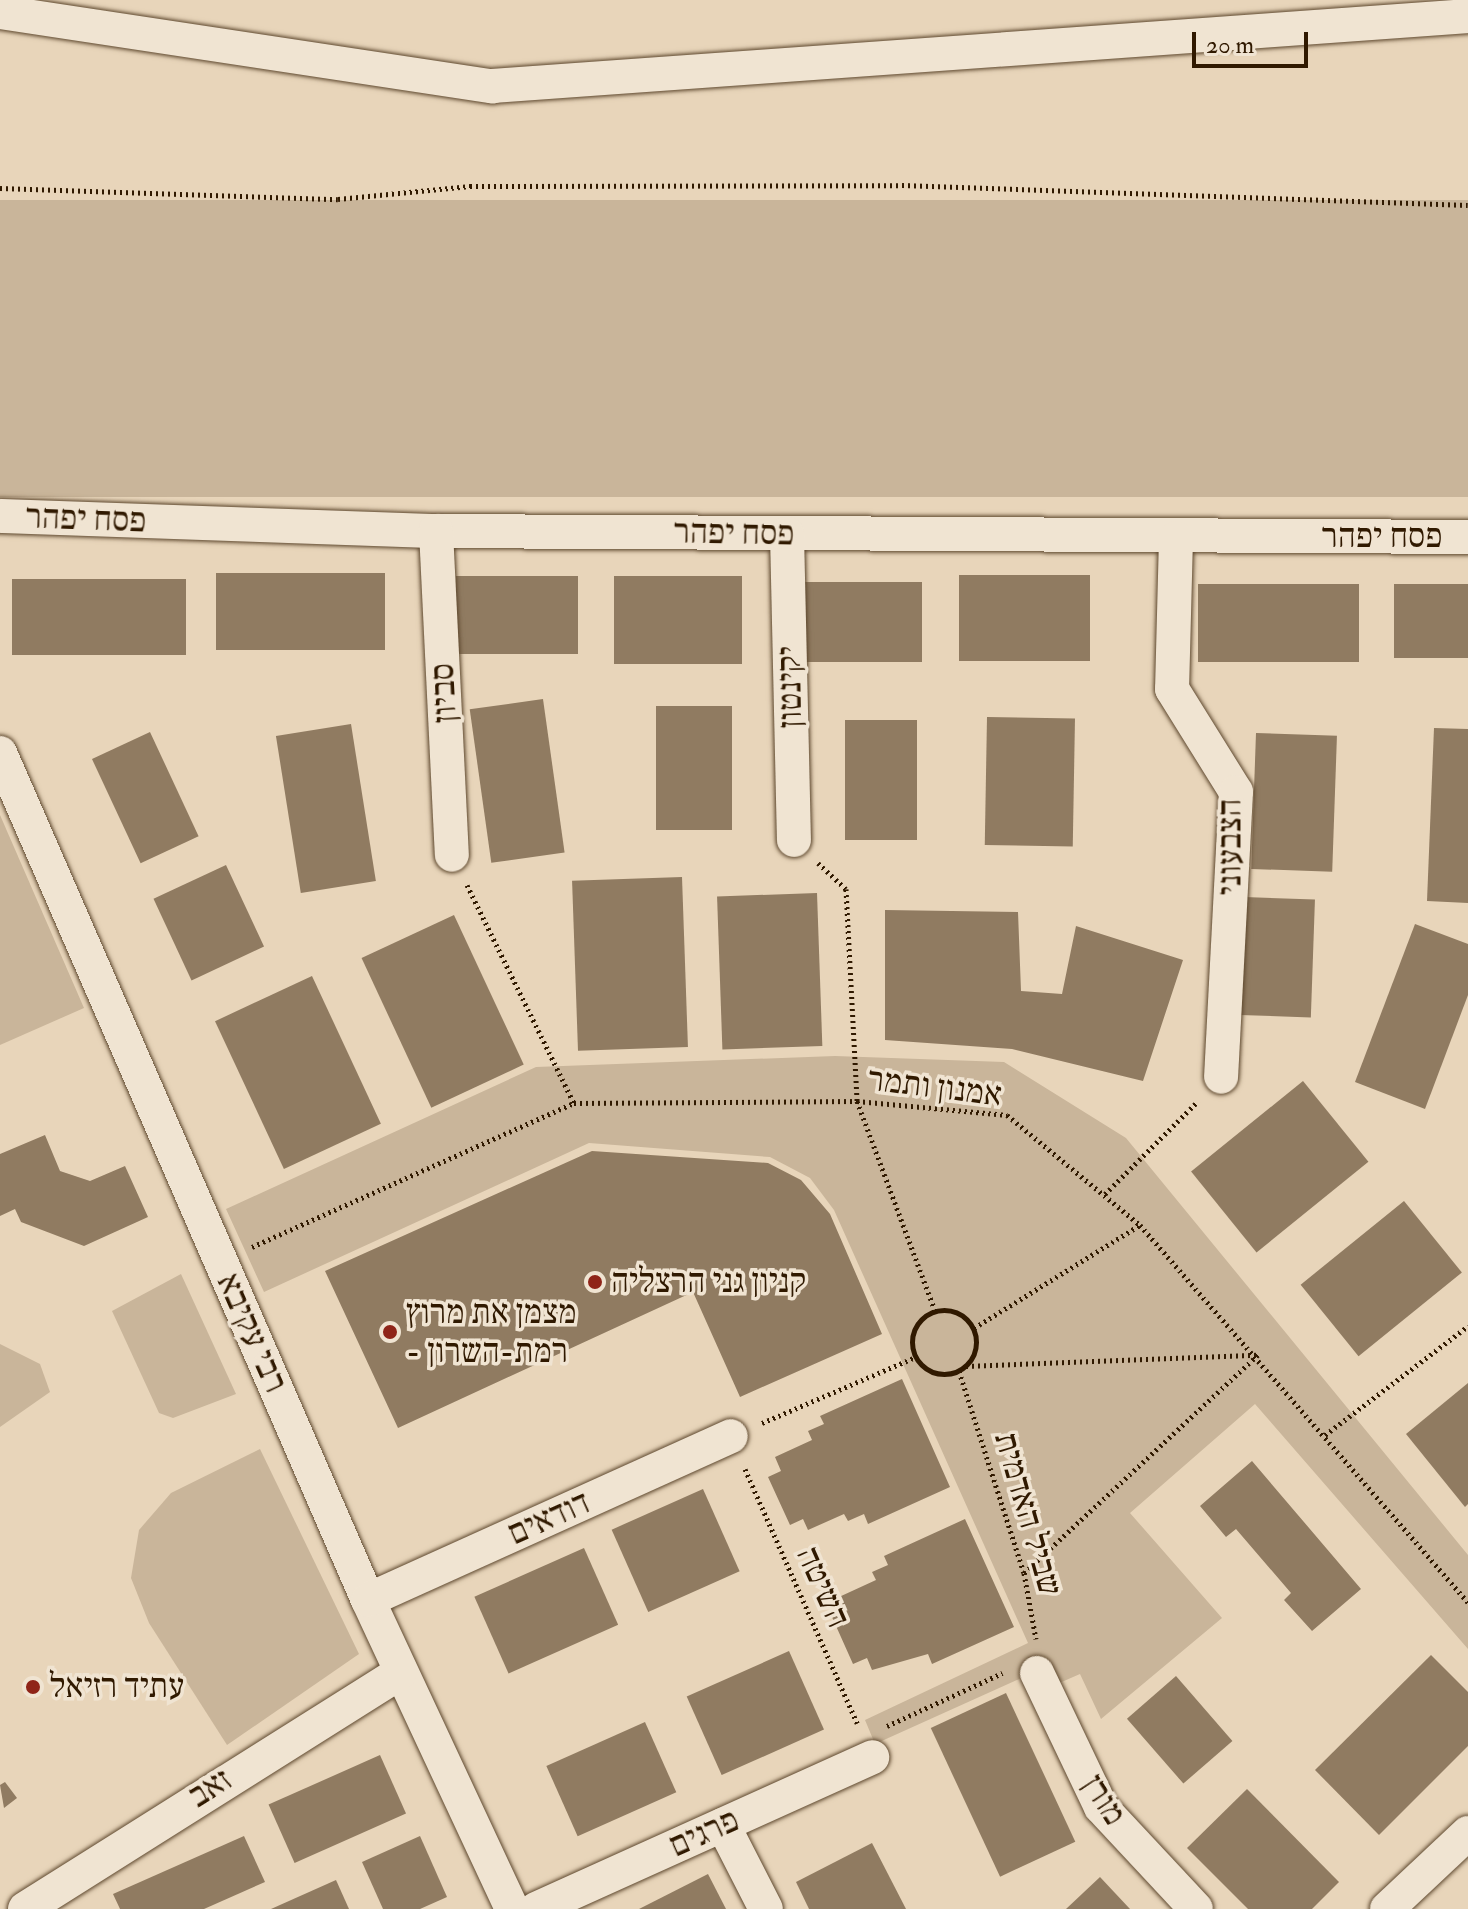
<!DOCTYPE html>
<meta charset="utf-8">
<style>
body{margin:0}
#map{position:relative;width:1468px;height:1909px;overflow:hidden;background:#e8d5ba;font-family:"IM FELL Double Pica","Frank Ruhl Libre",serif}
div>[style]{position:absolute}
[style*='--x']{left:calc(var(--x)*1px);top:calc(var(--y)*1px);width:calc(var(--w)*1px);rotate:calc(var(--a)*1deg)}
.green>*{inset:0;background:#c9b59a;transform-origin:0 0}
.building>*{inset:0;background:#907b61;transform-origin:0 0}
.path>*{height:5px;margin-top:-2.5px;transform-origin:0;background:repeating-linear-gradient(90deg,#301900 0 2px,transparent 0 6px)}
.path>.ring{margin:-2.5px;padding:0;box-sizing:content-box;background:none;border:5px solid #301900;border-radius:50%}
.roads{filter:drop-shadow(0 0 2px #5e482e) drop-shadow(0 0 2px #5e482e)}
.street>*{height:34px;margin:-17px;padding:0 17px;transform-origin:17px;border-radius:17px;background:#f0e4d2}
.dots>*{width:22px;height:22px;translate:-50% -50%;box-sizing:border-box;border:4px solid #f0e4d2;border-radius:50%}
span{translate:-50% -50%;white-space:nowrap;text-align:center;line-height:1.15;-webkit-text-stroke:7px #f0e4d2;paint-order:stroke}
.street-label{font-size:34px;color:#301900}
.poi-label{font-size:34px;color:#301900}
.left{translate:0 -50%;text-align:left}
.scale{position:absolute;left:1192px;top:32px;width:116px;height:36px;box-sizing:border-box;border:4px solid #301900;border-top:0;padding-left:10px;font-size:24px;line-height:28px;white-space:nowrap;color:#301900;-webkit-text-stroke:6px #f0e4d2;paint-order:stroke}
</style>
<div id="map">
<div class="green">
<div style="left:1468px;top:200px;width:297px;height:1468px;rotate:90deg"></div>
<div style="clip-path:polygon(0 815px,84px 1008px,0 1045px)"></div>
<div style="clip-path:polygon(835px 1056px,1004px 1062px,1126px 1138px,1468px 1555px,1468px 1649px,1255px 1404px,1130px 1513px,1222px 1618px,1101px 1719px,1080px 1674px,1057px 1684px,1048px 1666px,875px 1744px,865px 1720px,1028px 1643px,834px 1210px,810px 1178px,770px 1157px,589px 1143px,264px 1292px,226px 1209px,536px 1067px)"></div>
<div style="clip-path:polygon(181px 1274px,236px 1394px,173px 1418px,159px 1413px,112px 1311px)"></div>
<div style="clip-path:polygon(0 1344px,40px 1364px,50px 1392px,0 1427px)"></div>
<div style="clip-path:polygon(260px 1449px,359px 1654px,227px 1745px,149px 1623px,131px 1578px,139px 1530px,171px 1493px)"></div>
</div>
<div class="building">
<div style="left:216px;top:573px;width:169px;height:77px"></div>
<div style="left:959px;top:575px;width:131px;height:86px"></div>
<div style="left:456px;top:576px;width:122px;height:78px"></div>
<div style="left:614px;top:576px;width:128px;height:88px"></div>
<div style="left:12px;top:579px;width:174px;height:76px"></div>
<div style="left:805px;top:582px;width:117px;height:80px"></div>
<div style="left:1198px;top:584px;width:161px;height:78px"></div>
<div style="left:1394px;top:584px;width:74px;height:74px"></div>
<div style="left:543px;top:699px;width:155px;height:74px;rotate:82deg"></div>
<div style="left:656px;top:706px;width:76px;height:124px"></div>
<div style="left:987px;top:717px;width:88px;height:128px;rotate:1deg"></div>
<div style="left:845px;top:720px;width:72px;height:120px"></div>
<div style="left:351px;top:724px;width:159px;height:76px;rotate:81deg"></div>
<div style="clip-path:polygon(1434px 728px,1468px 729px,1468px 903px,1427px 901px)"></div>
<div style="left:150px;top:732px;width:115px;height:64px;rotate:65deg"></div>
<div style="left:1256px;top:733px;width:81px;height:136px;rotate:2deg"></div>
<div style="left:226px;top:865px;width:90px;height:80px;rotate:65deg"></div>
<div style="left:682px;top:877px;width:170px;height:110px;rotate:88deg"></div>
<div style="left:817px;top:893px;width:153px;height:100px;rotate:88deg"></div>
<div style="left:1244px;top:897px;width:71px;height:118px;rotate:2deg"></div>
<div style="clip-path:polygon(885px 910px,1018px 912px,1021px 991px,1062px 994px,1076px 926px,1183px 960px,1143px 1081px,1012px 1049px,885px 1040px)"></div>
<div style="left:454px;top:915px;width:165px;height:102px;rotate:65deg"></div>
<div style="clip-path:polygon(1415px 924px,1468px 944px,1468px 995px,1425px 1109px,1355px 1082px)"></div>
<div style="left:312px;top:976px;width:163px;height:107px;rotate:65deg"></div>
<div style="left:1303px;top:1081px;width:104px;height:144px;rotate:51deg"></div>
<div style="clip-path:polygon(45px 1135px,60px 1171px,90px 1181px,125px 1166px,148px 1217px,84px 1246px,21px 1222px,15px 1209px,0 1216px,0 1154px)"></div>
<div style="clip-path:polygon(592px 1151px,768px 1163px,801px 1180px,830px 1214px,882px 1334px,740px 1397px,693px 1292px,398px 1428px,325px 1271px)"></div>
<div style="left:1404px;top:1201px;width:92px;height:133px;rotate:51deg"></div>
<div style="clip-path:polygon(902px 1379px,950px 1487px,868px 1524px,864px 1514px,848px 1521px,844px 1514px,808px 1530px,803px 1519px,790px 1525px,768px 1477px,781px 1471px,775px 1457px,812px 1440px,808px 1431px,824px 1424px,820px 1416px)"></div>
<div style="clip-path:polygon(1468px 1383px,1468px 1504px,1465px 1507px,1406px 1434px)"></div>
<div style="clip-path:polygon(1252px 1461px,1361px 1589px,1312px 1631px,1284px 1600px,1291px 1593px,1236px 1529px,1226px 1537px,1200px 1506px)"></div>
<div style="left:703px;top:1489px;width:90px;height:100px;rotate:66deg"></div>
<div style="clip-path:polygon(965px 1519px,1014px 1627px,932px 1664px,928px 1654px,872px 1670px,867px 1658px,853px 1664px,832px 1617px,845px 1611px,839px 1597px,876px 1580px,872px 1572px,888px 1565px,884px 1556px)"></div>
<div style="left:584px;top:1548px;width:84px;height:120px;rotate:66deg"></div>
<div style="left:789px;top:1651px;width:86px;height:112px;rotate:66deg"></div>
<div style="clip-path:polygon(1431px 1655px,1468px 1692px,1468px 1746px,1379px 1835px,1315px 1770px)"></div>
<div style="left:1176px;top:1676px;width:86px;height:65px;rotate:49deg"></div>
<div style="left:1006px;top:1693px;width:164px;height:83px;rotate:65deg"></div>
<div style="left:645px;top:1722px;width:77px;height:108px;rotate:66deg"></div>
<div style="left:380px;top:1755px;width:64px;height:122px;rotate:66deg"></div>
<div style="clip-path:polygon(5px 1782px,17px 1798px,4px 1808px,0 1785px)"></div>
<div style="clip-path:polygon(1247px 1789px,1339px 1882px,1312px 1909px,1248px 1909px,1187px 1848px)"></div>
<div style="clip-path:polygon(244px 1836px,265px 1882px,204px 1909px,120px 1909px,113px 1894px)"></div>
<div style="clip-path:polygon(420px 1836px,447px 1897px,420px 1909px,383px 1909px,362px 1862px)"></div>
<div style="clip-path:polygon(872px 1843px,906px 1909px,809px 1909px,796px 1882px)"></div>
<div style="clip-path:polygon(708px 1874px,726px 1909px,639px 1909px)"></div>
<div style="clip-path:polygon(1100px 1877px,1130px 1909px,1066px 1909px)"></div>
<div style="clip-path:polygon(336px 1880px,349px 1909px,271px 1909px)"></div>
</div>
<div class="path">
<div style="--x:0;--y:188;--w:338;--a:1.9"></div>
<div style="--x:338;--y:199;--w:133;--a:-5.6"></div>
<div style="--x:470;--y:186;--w:432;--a:-0.1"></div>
<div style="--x:902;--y:185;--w:566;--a:2.02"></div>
<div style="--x:818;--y:863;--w:38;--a:43"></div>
<div style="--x:846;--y:889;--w:212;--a:87"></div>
<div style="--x:857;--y:1101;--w:224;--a:69.6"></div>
<div style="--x:467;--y:885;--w:243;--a:63.9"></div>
<div style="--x:1105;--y:1194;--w:132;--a:-45"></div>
<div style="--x:252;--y:1247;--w:353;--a:-24.1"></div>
<div style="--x:574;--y:1103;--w:283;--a:-0.4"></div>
<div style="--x:857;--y:1101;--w:151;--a:5.3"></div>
<div style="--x:1007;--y:1115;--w:173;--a:39.6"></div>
<div style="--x:1140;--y:1225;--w:500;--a:49"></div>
<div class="ring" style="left:912px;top:1310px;width:59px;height:59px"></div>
<div style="--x:974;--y:1328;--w:195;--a:-31.8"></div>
<div style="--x:966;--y:1366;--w:291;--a:-2.2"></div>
<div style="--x:959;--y:1371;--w:212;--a:72.2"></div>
<div style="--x:1024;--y:1573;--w:67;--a:79.7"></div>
<div style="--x:762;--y:1423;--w:168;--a:-23.2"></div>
<div style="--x:1325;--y:1435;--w:180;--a:-37.3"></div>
<div style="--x:745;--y:1469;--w:278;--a:66.2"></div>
<div style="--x:1024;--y:1573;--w:320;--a:-43"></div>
<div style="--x:887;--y:1726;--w:127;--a:-24.7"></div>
</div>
<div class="roads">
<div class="street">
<div style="--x:0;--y:12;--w:498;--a:8.6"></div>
<div style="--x:492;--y:86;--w:979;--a:-4.1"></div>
<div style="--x:0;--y:516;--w:436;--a:2"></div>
<div style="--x:436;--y:531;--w:1032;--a:0.33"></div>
<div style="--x:436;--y:531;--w:324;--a:87.2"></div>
<div style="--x:787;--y:534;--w:306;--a:88.7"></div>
<div style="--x:1176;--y:538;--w:151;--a:91.5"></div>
<div style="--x:1172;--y:689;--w:121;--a:58.1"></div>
<div style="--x:1236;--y:792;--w:285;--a:93"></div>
<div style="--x:0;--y:753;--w:923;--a:66.52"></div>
<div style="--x:368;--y:1600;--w:341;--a:65"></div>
<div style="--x:368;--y:1600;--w:398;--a:-24.3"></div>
<div style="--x:1037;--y:1673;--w:148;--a:64.5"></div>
<div style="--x:1101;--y:1807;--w:139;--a:47"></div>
<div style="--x:723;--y:1825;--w:94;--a:62.9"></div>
<div style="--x:25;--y:1909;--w:443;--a:-32.2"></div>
<div style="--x:536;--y:1909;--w:369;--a:-24.3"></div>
<div style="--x:1387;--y:1909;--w:111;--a:-43.2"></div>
</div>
</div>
<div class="dots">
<div style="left:595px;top:1282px;background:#8f2418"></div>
<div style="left:390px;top:1332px;background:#8f2418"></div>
<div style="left:33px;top:1687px;background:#8f2418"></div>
</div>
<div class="street-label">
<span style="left:86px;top:519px;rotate:2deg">פסח יפהר</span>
<span style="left:734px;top:533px;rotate:1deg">פסח יפהר</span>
<span style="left:1382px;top:537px">פסח יפהר</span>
<span style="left:790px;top:687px;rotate:-91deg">יקינטון</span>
<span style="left:444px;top:693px;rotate:-93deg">סביון</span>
<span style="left:1230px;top:847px;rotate:-90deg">הצבעוני</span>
<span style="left:935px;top:1087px;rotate:7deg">אמנון ותמר</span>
<span style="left:252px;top:1333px;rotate:66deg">רבי עקיבא</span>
<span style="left:1028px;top:1514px;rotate:74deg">שביל האדמית</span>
<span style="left:549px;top:1518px;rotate:-24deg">דודאים</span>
<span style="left:823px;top:1587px;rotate:66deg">השיטה</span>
<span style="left:210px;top:1788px;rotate:-32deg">זאב</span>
<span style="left:1104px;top:1800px;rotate:57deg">מורן</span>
<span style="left:704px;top:1833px;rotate:-24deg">פרגים</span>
</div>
<div class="poi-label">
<span class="left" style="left:611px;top:1282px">קניון גני הרצליה</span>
<span class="left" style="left:406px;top:1332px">מצמן את מרוץ<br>- רמת-השרון</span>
<span class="left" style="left:49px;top:1687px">עתיד רזיאל</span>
</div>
<div class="scale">20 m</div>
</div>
